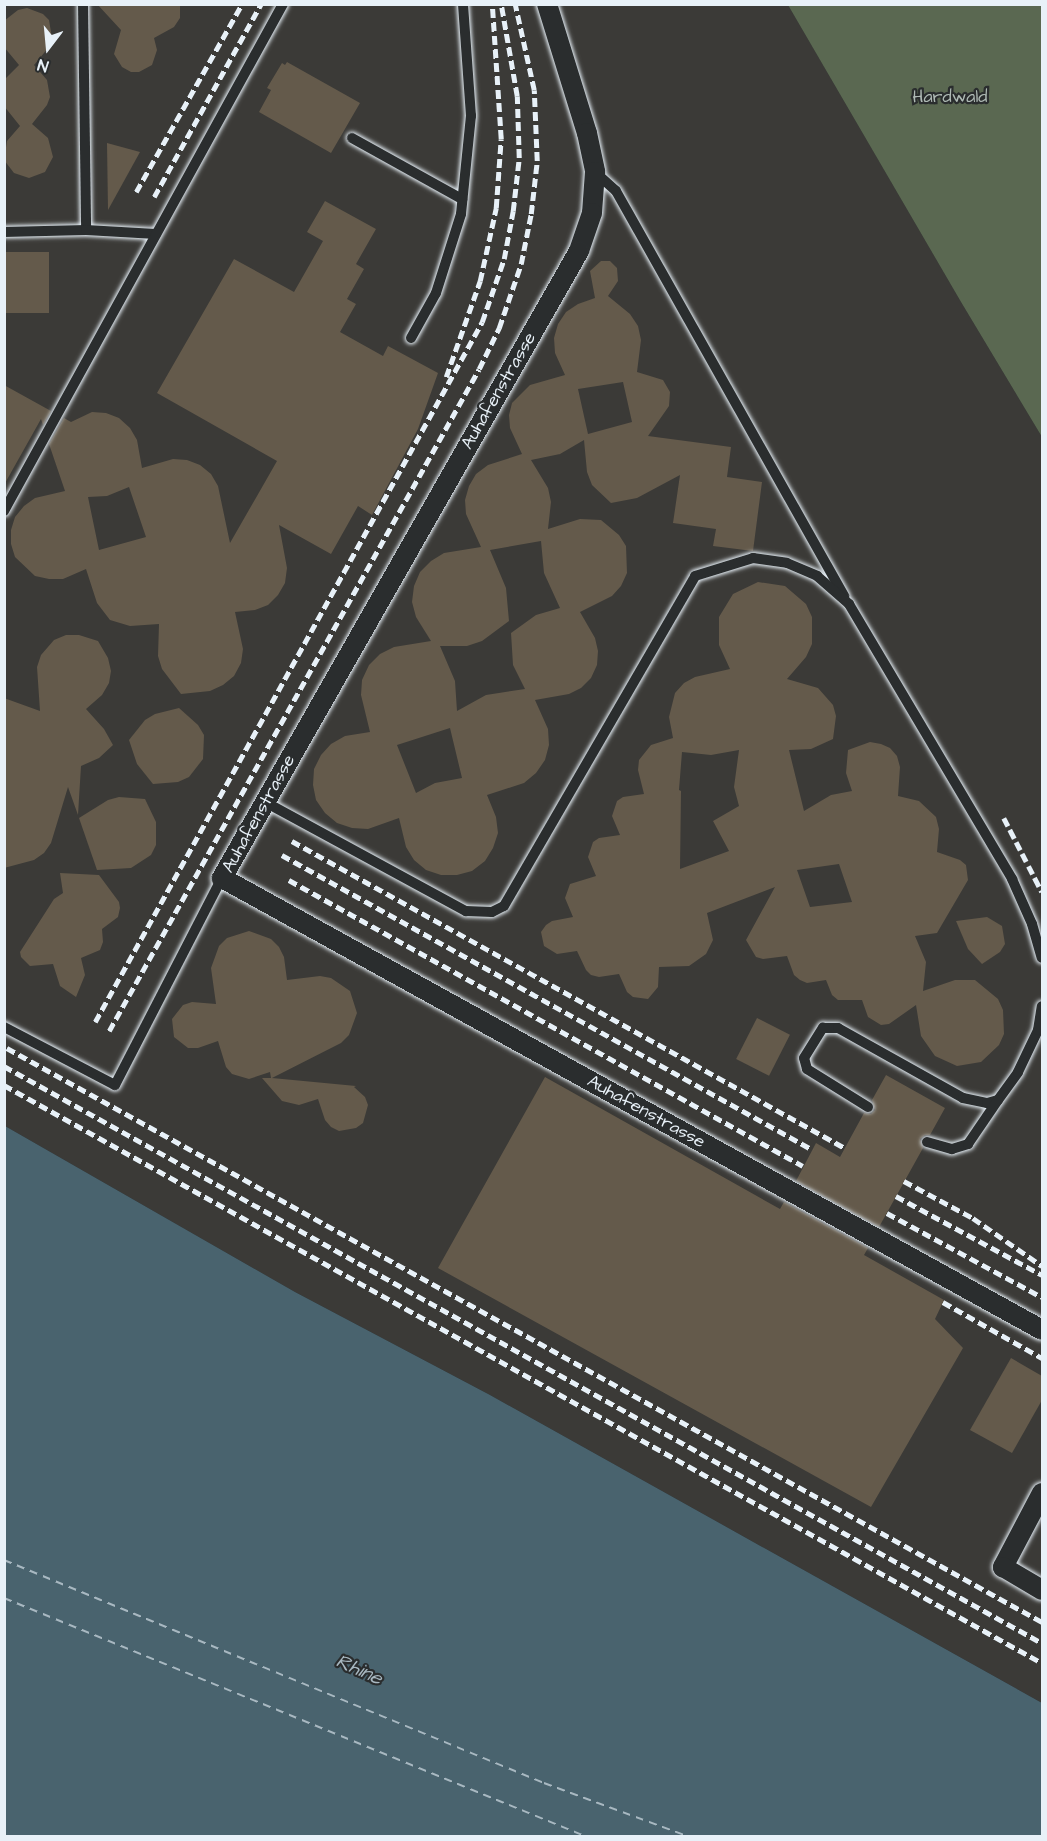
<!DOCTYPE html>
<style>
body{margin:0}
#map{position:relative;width:1047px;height:1841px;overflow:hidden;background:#2a2d2e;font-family:"Architects Daughter",sans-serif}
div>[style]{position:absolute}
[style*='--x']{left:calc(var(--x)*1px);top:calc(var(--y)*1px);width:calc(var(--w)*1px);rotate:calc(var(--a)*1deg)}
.built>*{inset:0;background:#3b3a37}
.green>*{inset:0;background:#5a6851}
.water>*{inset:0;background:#49636e}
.ferry>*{height:1.5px;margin-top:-0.75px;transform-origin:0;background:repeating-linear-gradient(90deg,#a8b8c1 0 8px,transparent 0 14px)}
.building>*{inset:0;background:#645a4b;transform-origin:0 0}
.roads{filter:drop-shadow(0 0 2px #e8f1f8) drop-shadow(0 0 2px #e8f1f8)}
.lane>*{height:10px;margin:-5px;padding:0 5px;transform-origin:5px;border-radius:5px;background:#2a2d2e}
.street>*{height:20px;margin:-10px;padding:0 10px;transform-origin:10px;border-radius:10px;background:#2a2d2e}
.rail>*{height:4.5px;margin-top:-2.25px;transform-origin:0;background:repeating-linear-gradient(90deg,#e8f1f8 0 9px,transparent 0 13.5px)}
span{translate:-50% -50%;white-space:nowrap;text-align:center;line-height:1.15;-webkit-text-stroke:4.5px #2a2d2e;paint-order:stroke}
.park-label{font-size:18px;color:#afbab5}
.street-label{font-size:18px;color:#e8f1f8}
.water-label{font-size:20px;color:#a8b8c1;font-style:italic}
.frame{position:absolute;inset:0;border:6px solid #e8f1f8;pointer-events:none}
.north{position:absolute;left:18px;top:18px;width:60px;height:60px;-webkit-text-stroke:4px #2a2d2e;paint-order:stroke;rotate:196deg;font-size:16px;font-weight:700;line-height:24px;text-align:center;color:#e8f1f8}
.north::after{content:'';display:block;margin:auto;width:21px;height:27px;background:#e8f1f8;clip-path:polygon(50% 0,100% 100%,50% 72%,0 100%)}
</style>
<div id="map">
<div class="built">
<div style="clip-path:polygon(5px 5px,788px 5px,961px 302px,1042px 437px,1042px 1703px,490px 1395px,295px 1292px,5px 1126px)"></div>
</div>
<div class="green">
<div style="clip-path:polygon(788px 5px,1042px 5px,1042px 437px,961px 302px)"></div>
</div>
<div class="water">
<div style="clip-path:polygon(5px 1126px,295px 1292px,490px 1395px,1042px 1703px,1042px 1836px,5px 1836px)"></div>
</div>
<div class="ferry">
<div style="--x:4;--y:1560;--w:584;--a:22.44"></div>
<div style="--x:544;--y:1783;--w:153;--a:20.3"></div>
<div style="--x:4;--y:1598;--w:628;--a:22.28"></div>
</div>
<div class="building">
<div style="clip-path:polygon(97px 4px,180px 4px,180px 18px,174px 27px,154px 38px,157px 50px,152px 65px,139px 72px,131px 72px,122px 67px,114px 54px,121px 30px)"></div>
<div style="clip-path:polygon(27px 8px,43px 14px,49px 20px,52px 38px,49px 47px,34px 65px,47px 80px,50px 97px,47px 105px,32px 124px,48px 138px,53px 157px,45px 172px,29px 178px,14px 173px,4px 160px,7px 141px,20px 126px,4px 106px,4px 80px,19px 65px,4px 47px,4px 21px,18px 10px)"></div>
<div style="clip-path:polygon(287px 62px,360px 103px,331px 153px,259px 112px,271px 90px,267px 88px,282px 63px,285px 65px)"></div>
<div style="clip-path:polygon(107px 143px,140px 152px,108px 210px)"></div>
<div style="clip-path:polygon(evenodd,325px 201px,376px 229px,356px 264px,364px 269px,347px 299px,356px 304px,340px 332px,383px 356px,388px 346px,438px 373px,418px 429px,372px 515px,358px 506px,331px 554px,279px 525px,287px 568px,285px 583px,278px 595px,268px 605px,255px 610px,235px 612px,243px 649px,241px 663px,234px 676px,223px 685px,210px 691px,181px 694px,162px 669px,158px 656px,159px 624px,130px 626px,110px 620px,97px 603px,86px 569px,63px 579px,49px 579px,35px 576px,15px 557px,11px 544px,11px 530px,15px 517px,24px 506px,35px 498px,65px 491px,49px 444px,64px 418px,71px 422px,92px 412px,106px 413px,119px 418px,130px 428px,137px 440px,142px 468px,173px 459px,187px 460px,200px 465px,211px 474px,218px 486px,230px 543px,277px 461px,157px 393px,234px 259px,294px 292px,323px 241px,307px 232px,325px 201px,129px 487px,146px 537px,99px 550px,88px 497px,107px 496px,129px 487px)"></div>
<div style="left:4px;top:252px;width:45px;height:61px"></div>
<div style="clip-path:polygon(evenodd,601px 261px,610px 261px,617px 268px,618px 281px,608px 296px,630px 314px,638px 326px,641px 340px,637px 372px,663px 380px,670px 392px,669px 406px,648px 436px,731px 447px,727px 477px,762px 482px,753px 551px,713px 546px,716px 529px,673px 523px,680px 475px,637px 498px,611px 503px,592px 485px,587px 472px,584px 440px,560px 454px,531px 460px,548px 488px,551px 502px,548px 529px,580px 519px,601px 520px,619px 535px,626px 546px,627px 573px,621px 586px,612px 596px,580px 612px,595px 638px,598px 651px,597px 665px,591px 678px,581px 688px,569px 694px,535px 700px,548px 729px,549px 745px,545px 760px,536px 773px,524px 783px,487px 795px,496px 817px,498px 833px,493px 848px,485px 861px,472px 871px,457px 875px,441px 875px,426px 870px,414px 860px,406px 847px,399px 818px,368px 829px,352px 828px,337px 823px,325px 813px,316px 800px,313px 785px,314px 769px,321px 755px,331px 744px,345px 736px,370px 732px,361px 695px,362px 680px,369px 665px,380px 654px,394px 647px,431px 641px,416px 617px,412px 602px,414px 586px,420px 572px,431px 561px,444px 553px,481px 547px,466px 514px,465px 500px,469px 486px,476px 474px,488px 465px,522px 454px,510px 428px,509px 415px,512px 403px,530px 385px,565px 375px,555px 353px,554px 338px,558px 324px,566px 312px,578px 304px,595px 298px,590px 271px,601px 261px,623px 382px,632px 422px,588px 434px,578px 389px,623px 382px,601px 261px,541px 541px,544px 573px,560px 608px,536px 615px,511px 633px,513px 665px,525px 689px,486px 695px,457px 711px,455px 681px,440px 646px,467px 646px,482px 641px,509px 621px,506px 588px,490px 550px,541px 541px,601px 261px,450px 728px,462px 778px,435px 783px,416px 793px,397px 745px,450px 728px)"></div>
<div style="clip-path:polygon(4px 385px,51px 411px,43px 425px,41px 419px,4px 485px)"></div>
<div style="clip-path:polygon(evenodd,758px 582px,785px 586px,806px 604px,812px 617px,812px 644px,806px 657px,787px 679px,818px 688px,833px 705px,836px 716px,833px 739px,811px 749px,789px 750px,804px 811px,831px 795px,852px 791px,846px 773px,848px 750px,870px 742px,881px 744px,890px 748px,897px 756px,900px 767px,898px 796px,919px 801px,936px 817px,939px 829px,937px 852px,960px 860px,966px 865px,968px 880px,937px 933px,915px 936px,926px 962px,923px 991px,955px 980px,975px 980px,998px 999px,1003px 1010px,1004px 1034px,999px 1045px,981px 1062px,957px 1066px,935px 1056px,921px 1036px,916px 1005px,889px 1024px,881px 1025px,868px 1017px,862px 1000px,838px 1000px,832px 995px,826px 980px,807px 983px,800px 980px,794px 975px,787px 956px,763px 959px,756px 957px,746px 940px,775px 887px,707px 913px,713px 940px,706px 954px,689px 966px,659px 967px,658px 987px,648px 999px,633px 997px,627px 992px,619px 974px,599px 977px,591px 975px,586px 970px,577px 951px,557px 954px,544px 946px,541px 932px,546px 925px,552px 921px,573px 917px,565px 898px,570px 884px,596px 876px,588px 857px,593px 842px,599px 838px,620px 835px,612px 816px,617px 801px,623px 797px,644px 794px,638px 770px,639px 760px,651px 745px,673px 738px,669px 717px,675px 693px,684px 683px,695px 677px,730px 669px,719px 645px,719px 617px,733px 594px,758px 582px,739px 750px,734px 787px,739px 806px,713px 821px,729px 851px,680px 869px,681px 791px,679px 790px,682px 752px,711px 755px,739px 750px,758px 582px,839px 864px,852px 902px,810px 907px,797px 870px,839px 864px)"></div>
<div style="clip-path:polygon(66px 635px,79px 635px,98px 641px,108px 658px,111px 671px,109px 683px,102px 695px,86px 709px,104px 729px,113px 745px,99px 758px,81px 766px,78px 815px,68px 787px,51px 843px,44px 853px,34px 860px,4px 868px,4px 698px,40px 711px,37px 667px,41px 655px,54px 640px)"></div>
<div style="clip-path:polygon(179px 708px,198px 725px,204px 735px,203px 759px,189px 777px,178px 782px,153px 784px,137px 764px,129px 740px,145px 720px,155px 714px)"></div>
<div style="clip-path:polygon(119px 797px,145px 799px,156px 822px,156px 845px,151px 855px,131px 868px,97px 870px,79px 818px,108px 800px)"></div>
<div style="clip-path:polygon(60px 873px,99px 875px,119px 902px,120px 908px,118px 917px,102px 929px,103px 942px,100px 950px,81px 958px,85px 975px,76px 997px,60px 986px,53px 964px,30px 966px,21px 957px,20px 952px,54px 899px,63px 893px)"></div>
<div style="clip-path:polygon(987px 917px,1002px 926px,1005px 944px,1000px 952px,982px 964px,968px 949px,956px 921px)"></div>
<div style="clip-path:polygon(249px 931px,271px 939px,279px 947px,284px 957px,287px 980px,320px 976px,331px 978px,350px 991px,357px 1013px,349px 1035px,341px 1043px,272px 1078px,356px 1086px,354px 1087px,365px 1097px,368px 1105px,363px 1123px,356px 1128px,339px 1131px,331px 1127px,325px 1120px,318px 1099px,299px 1105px,282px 1101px,262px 1078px,271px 1078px,270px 1072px,249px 1079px,232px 1074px,226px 1067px,218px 1041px,198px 1048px,188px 1048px,174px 1037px,172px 1019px,183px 1005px,192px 1002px,216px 1004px,211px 968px,219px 946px,227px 938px)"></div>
<div style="left:757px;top:1018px;width:37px;height:46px;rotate:27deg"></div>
<div style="clip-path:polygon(886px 1075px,945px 1108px,930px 1135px,925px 1135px,920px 1139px,923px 1148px,879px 1227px,796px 1181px,816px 1143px,840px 1157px,864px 1113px,871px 1114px,875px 1110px,872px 1100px)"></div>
<div style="clip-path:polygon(545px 1077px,780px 1209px,784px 1202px,868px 1248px,864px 1255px,944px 1300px,935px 1319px,963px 1348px,871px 1507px,438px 1268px)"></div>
<div style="clip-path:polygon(1011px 1358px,1042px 1376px,1042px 1400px,1012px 1453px,970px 1430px)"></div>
</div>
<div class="roads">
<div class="lane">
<div style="--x:83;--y:4;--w:226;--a:89.2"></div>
<div style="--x:352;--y:138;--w:126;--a:29"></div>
<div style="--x:595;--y:172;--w:28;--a:42"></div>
<div style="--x:616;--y:191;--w:465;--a:60.6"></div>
<div style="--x:4;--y:232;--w:82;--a:-1.4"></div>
<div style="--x:86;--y:230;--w:70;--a:3.3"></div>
<div style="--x:411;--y:338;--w:51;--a:-60.9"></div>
<div style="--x:436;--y:293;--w:83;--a:-72.4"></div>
<div style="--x:461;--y:214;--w:99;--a:-84.2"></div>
<div style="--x:471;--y:116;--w:112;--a:-94.1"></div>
<div style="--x:4;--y:511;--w:579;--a:-61.18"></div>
<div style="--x:265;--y:802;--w:229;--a:28.5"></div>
<div style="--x:466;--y:911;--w:26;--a:2"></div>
<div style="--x:492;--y:912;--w:13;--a:-27"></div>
<div style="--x:504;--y:906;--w:381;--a:-59.9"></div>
<div style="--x:695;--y:576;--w:61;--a:-17.2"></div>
<div style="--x:753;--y:558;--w:34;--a:8"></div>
<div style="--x:787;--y:563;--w:33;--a:23"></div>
<div style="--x:817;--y:576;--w:43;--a:41.2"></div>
<div style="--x:849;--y:604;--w:320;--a:59.3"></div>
<div style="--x:1012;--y:879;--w:49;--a:66"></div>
<div style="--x:1032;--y:924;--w:35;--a:74"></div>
<div style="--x:4;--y:1027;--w:125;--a:27.6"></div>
<div style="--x:115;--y:1085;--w:233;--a:-62.7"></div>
<div style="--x:868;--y:1107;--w:72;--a:-148.1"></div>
<div style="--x:807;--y:1069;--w:11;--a:-105"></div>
<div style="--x:804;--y:1058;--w:36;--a:-58"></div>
<div style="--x:823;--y:1028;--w:15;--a:0"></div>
<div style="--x:838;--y:1028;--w:143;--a:29.2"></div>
<div style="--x:963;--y:1098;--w:25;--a:12"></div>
<div style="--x:987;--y:1103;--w:11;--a:-15"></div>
<div style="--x:998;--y:1100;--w:34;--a:-54"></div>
<div style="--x:1018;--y:1072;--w:47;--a:-64.5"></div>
<div style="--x:1038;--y:1030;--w:24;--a:-81"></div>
<div style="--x:927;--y:1142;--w:26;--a:16"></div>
<div style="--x:952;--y:1149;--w:17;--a:-17"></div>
<div style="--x:968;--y:1144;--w:53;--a:-55.7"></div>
</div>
<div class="street">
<div style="--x:547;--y:4;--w:135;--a:72.8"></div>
<div style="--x:587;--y:133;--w:40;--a:78"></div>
<div style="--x:595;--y:172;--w:41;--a:94.2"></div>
<div style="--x:592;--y:213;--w:40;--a:108.9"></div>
<div style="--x:579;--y:251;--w:722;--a:119.66"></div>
<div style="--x:222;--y:878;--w:936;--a:28.86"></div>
<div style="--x:1042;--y:1493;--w:84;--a:117.8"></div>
<div style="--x:1003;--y:1567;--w:45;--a:30.5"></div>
</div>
</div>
<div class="rail">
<div style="--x:136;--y:192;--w:216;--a:-60.6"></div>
<div style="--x:154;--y:197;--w:221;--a:-61"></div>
<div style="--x:446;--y:377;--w:102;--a:-70.5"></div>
<div style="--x:480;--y:281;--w:75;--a:-77.6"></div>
<div style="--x:496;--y:208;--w:69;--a:-85.9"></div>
<div style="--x:501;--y:139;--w:135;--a:-93.8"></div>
<div style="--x:1004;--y:818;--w:83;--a:62.8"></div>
<div style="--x:292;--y:841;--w:633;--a:29.04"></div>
<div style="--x:282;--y:855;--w:607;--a:29.05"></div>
<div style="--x:289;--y:880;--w:588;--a:29.09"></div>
<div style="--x:95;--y:1022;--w:800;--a:-61.06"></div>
<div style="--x:482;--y:322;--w:67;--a:-70.8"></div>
<div style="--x:504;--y:259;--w:49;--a:-79.4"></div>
<div style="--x:513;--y:211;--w:53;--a:-83.5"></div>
<div style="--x:519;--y:158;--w:62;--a:-91.8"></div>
<div style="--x:517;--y:96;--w:93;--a:-99.9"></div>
<div style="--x:109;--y:1031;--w:758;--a:-60.8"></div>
<div style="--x:479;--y:369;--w:46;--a:-64"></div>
<div style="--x:499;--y:328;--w:68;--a:-71"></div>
<div style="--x:521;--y:264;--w:51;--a:-78.7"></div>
<div style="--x:531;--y:214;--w:53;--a:-83.5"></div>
<div style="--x:537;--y:161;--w:71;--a:-92.4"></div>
<div style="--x:534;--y:90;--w:88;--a:-102.5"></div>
<div style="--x:7;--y:1048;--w:1184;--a:29.01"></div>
<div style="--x:4;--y:1066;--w:1188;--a:29.07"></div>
<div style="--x:4;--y:1085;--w:1188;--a:29.11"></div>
<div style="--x:904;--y:1181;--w:78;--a:28.2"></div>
<div style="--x:973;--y:1218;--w:84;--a:34.8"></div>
<div style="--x:896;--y:1196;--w:166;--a:28.4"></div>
<div style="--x:887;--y:1213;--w:176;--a:28.5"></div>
<div style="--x:943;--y:1302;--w:114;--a:29.5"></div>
</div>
<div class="park-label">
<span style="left:950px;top:97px">Hardwald</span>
</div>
<div class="street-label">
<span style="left:499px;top:391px;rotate:-60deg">Auhafenstrasse</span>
<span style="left:259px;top:814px;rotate:-61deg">Auhafenstrasse</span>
<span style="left:646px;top:1112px;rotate:29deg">Auhafenstrasse</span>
</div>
<div class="water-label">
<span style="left:359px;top:1670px;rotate:24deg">Rhine</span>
</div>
<div class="frame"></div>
<div class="north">N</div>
</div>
